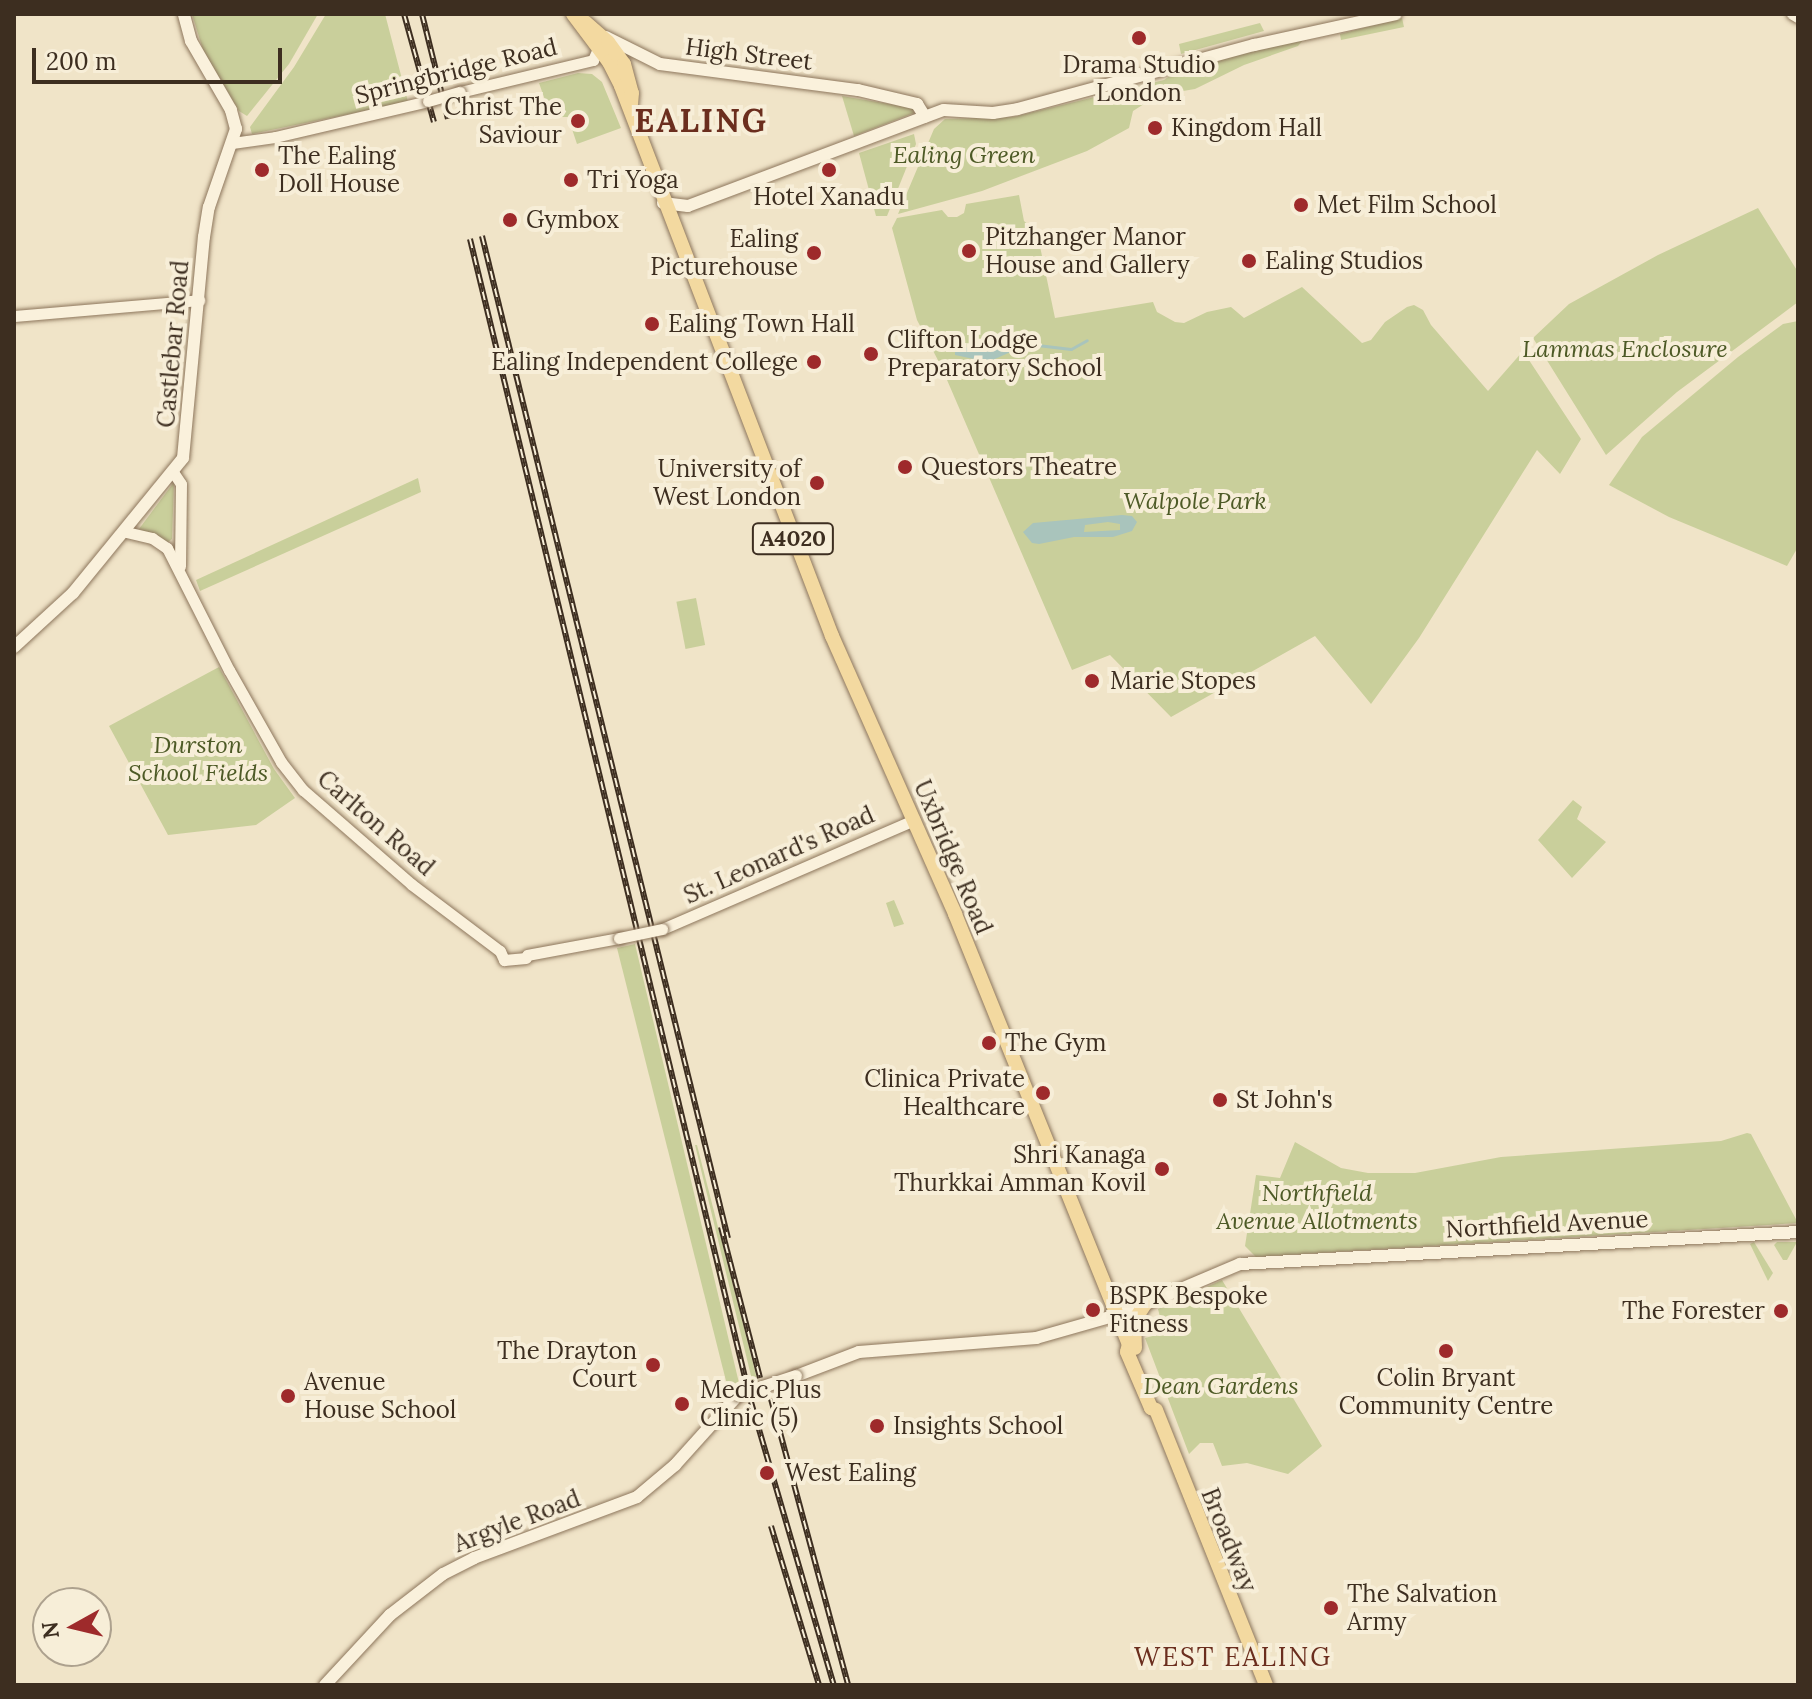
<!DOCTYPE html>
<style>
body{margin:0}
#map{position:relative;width:1812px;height:1699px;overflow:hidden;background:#f0e4c8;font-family:Lora,serif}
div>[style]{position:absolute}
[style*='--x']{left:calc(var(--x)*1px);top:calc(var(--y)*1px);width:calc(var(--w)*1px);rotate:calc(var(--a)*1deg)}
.green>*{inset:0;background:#c9cf9b;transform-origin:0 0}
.water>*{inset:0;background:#a9c4bc}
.stream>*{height:3px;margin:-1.5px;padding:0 1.5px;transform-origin:1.5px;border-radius:1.5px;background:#a9c4bc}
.roads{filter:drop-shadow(0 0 2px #8d765c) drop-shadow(0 0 2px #8d765c)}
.tertiary>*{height:11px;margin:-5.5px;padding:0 5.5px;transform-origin:5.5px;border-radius:5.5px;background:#faf1dc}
.secondary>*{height:12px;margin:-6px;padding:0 6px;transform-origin:6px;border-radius:6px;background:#faf1dc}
.primary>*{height:14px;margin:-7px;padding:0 7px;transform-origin:7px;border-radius:7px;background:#f3d9a0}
.rail>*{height:6px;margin-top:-3px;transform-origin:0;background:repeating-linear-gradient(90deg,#f7eed8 0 9px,#3d2e20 0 18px);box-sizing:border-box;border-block:2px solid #3d2e20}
.bridges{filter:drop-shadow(0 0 2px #8d765c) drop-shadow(0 0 2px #8d765c)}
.tertiary-bridge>*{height:11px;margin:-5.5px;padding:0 5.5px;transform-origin:5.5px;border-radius:5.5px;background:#faf1dc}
.secondary-bridge>*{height:12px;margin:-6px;padding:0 6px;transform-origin:6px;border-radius:6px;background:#faf1dc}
.dots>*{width:22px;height:22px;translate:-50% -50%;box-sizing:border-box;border:4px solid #f7eed8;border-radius:50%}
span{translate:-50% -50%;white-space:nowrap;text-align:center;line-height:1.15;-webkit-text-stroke:8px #f7eed8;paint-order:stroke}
.shield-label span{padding:2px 6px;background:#f7eed8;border:2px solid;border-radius:6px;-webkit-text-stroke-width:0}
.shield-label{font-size:22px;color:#3d2e20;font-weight:700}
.street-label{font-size:24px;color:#3d2e20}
.poi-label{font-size:24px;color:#3d2e20}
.right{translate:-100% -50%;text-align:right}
.left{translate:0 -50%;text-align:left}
.park-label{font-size:24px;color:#4d5a26;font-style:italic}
.neighbourhood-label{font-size:26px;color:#6b2e1e;letter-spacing:2px}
.district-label{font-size:32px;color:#6b2e1e;font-weight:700;letter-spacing:2px}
.frame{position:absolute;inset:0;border:16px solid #3d2e20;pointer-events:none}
.north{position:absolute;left:32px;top:1587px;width:80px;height:80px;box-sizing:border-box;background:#f7eed8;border:2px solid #ada18e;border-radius:50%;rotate:262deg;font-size:22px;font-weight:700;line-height:32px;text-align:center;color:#3d2e20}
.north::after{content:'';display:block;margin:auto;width:28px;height:36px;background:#9e2a2b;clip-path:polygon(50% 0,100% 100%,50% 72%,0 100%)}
.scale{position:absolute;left:32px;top:48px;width:250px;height:36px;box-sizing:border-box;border:4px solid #3d2e20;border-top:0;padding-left:10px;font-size:24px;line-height:28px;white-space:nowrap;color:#3d2e20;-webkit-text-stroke:6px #f7eed8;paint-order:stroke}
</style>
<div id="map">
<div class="green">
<div style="clip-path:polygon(192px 14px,318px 14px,289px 64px,247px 116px,239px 111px,203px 50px)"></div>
<div style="clip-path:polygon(326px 14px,385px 14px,408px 102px,252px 134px,250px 127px,294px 67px)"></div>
<div style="clip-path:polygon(1402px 18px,1404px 27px,1341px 40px,1340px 34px)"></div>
<div style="clip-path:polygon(1260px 23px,1264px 31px,1181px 54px,1179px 44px)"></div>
<div style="clip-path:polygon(1304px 39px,1298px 46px,1244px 65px,1195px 89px,1165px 94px,1144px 104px,1133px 111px,1129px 128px,1087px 151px,982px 191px,898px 214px,934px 129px,945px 119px,1013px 117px,1164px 80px,1185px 65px)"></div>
<div style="clip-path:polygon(578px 73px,592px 74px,602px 82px,621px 128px,577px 144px,568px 117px,551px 117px,539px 83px)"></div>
<div style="clip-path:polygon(842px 96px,913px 108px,914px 113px,854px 136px)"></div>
<div style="clip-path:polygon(914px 134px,916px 144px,887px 216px,876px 216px,859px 153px)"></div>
<div style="clip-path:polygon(1019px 195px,1024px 221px,1037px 232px,1055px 318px,1153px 302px,1157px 312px,1175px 322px,1184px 323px,1207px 312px,1231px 307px,1244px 318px,1302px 287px,1362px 343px,1371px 340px,1385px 322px,1407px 307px,1414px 305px,1423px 310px,1431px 325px,1488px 391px,1523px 351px,1581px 439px,1560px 474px,1537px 450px,1419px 638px,1371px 704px,1315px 636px,1171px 717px,1110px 655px,1072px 670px,941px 366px,917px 320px,892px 228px,897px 218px,942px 210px,948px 217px,957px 217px,964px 213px,966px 204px)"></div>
<div style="clip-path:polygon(1758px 208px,1798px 272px,1798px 302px,1677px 392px,1606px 455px,1533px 338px,1569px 304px,1658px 255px)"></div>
<div style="clip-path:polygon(1798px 321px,1798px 547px,1787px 566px,1669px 517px,1609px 485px,1642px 437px,1738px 357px,1783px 324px)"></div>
<div style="clip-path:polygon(418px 478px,421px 492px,200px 591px,196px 580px)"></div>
<div style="clip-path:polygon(174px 482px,172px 539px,167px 543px,139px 529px)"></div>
<div style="left:696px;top:598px;width:48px;height:20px;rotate:79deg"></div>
<div style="clip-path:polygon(219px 667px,274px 769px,295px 798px,256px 825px,168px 835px,109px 726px)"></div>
<div style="clip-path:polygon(1573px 800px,1582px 807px,1577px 819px,1606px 842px,1572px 878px,1538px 840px)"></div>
<div style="clip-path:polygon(894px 900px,904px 924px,894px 927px,886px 903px)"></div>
<div style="clip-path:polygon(635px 944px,739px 1383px,736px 1384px,726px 1381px,617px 948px)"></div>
<div style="clip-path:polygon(1747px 1133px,1751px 1134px,1798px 1223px,1256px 1257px,1245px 1246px,1256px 1175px,1280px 1178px,1295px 1142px,1341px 1168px,1368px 1173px,1415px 1173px,1501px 1157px,1721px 1141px)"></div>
<div style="clip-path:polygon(695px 1145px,697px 1145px,757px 1379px,752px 1380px)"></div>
<div style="clip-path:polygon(1754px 1242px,1773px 1273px,1768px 1281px,1750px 1244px)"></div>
<div style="clip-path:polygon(1777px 1242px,1797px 1242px,1787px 1260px,1783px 1260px,1774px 1245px)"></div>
<div style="clip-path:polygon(1222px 1280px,1322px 1446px,1288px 1474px,1247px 1463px,1222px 1466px,1213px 1443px,1200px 1443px,1189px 1454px,1145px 1338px,1164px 1333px,1158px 1309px)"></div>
</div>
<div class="water">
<div style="clip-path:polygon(1007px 339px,1029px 344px,988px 362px,955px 355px,955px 350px)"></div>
<div style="clip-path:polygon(evenodd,1122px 515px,1132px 516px,1137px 522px,1132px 531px,1113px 537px,1074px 537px,1039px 544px,1032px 543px,1023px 532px,1033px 523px,1122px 515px,1108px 522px,1120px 524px,1120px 530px,1084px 532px,1085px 525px,1108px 522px)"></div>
</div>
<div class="stream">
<div style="--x:1029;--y:344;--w:42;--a:6.8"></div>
<div style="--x:1071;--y:349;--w:18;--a:-29"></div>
</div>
<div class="roads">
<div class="tertiary">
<div style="--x:460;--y:92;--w:137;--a:-13.5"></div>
<div style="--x:593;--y:60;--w:17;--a:-66"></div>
<div style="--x:232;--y:143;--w:43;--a:-7.9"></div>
<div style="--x:275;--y:137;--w:157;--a:-13.2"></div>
<div style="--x:14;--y:316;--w:186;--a:-4.9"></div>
<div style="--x:173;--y:472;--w:14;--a:56"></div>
<div style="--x:181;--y:484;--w:82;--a:90.7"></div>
<div style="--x:126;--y:532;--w:27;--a:13"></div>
<div style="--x:152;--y:538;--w:18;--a:34"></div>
<div style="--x:167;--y:548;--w:137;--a:63.1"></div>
<div style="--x:229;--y:670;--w:106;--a:60.5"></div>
<div style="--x:281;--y:762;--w:36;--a:52"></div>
<div style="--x:303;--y:790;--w:143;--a:41"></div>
<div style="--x:411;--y:884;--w:111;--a:37"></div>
<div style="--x:500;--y:951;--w:10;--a:66"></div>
<div style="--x:504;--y:960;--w:22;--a:-5"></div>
<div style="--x:662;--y:929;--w:275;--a:-23.4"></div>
<div style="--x:527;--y:955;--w:94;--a:-10.5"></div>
</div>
<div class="secondary">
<div style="--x:1793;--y:14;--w:6;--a:31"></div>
<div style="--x:606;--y:37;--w:60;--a:26.6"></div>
<div style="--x:660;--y:64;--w:200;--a:7.5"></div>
<div style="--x:858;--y:90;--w:61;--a:13.3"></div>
<div style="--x:917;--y:104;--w:15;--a:58"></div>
<div style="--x:663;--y:203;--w:25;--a:7"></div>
<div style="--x:688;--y:206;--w:273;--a:-20.6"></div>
<div style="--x:944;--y:110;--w:49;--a:3.5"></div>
<div style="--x:993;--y:113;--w:25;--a:-9"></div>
<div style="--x:1018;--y:109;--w:245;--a:-15.2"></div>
<div style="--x:1254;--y:45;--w:145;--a:-12.3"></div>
<div style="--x:14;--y:647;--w:80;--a:-42.5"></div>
<div style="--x:73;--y:593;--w:174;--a:-50.8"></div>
<div style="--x:183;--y:458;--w:222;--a:-84.6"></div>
<div style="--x:204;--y:237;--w:30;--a:-81"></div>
<div style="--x:209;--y:207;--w:83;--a:-70.9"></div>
<div style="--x:236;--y:129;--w:20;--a:-105"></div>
<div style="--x:231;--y:110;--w:80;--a:-120.1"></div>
<div style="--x:191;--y:41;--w:28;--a:-105"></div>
<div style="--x:796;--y:1376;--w:67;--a:-20.9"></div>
<div style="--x:859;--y:1352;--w:178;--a:-4.5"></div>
<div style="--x:1036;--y:1338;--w:95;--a:-15.9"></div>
<div style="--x:1127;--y:1312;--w:123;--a:-23"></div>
<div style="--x:1240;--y:1264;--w:559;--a:-3.28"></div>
<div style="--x:325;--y:1685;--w:96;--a:-47.1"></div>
<div style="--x:390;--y:1615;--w:67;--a:-37.7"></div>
<div style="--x:443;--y:1574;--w:35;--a:-27"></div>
<div style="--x:474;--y:1558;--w:174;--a:-20.5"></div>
<div style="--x:637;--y:1497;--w:50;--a:-40.1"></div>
<div style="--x:675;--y:1465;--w:94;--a:-48"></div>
</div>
<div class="primary">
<div style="--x:573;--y:14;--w:60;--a:53.1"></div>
<div style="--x:609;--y:62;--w:27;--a:63"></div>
<div style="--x:621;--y:86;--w:589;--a:69.01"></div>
<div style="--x:832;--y:636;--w:304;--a:66.1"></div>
<div style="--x:955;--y:914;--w:464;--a:68"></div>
<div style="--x:1129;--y:1344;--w:8;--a:104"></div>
<div style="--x:1127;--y:1352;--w:61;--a:66.8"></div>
<div style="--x:1151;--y:1408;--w:5;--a:22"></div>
<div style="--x:1156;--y:1410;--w:296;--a:68.2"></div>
<div style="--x:585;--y:22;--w:30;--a:41"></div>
<div style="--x:608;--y:42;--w:27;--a:54"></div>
<div style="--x:624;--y:64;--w:30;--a:75"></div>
<div style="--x:632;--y:93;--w:11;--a:95"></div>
<div style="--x:1135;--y:1348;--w:27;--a:-92"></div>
<div style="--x:1134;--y:1321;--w:20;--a:-57"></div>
</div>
</div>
<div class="rail">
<div style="--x:404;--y:14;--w:112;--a:74.5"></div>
<div style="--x:422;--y:14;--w:108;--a:76.1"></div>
<div style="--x:482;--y:236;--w:1032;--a:76.21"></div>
<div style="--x:470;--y:239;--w:1196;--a:76.42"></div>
<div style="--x:751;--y:1402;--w:295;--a:73.7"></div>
<div style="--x:721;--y:1227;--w:156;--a:75.5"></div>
<div style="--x:771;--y:1399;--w:296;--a:74.9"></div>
<div style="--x:771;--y:1526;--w:166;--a:73.2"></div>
</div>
<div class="bridges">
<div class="tertiary-bridge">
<div style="--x:428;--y:101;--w:33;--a:-16"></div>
<div style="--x:619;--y:938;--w:44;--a:-11.8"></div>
</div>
<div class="secondary-bridge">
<div style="--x:738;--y:1395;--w:61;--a:-18.1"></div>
</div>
</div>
<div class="dots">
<div style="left:1139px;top:38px;background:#9e2a2b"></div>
<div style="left:578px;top:121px;background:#9e2a2b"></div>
<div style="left:1155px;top:128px;background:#9e2a2b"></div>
<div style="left:262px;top:170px;background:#9e2a2b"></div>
<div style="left:829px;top:170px;background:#9e2a2b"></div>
<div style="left:571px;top:180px;background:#9e2a2b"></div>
<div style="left:1301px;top:205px;background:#9e2a2b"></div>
<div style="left:510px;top:220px;background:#9e2a2b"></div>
<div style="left:969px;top:251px;background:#9e2a2b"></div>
<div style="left:814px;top:253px;background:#9e2a2b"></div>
<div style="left:1249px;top:261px;background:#9e2a2b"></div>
<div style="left:652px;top:324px;background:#9e2a2b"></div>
<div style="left:871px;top:354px;background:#9e2a2b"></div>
<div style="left:814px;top:362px;background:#9e2a2b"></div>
<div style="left:905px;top:467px;background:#9e2a2b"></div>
<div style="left:817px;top:483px;background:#9e2a2b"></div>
<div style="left:1092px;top:681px;background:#9e2a2b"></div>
<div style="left:989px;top:1043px;background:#9e2a2b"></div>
<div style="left:1043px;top:1093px;background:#9e2a2b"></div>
<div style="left:1220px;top:1100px;background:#9e2a2b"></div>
<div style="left:1162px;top:1169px;background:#9e2a2b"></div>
<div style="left:1093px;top:1310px;background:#9e2a2b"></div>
<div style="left:1781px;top:1311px;background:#9e2a2b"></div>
<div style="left:1446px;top:1351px;background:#9e2a2b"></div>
<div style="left:653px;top:1365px;background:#9e2a2b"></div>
<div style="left:288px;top:1396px;background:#9e2a2b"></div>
<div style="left:682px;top:1404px;background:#9e2a2b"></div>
<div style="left:877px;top:1426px;background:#9e2a2b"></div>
<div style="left:767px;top:1473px;background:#9e2a2b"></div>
<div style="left:1331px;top:1608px;background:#9e2a2b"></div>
</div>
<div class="shield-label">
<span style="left:793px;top:539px">A4020</span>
</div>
<div class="street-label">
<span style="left:749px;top:54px;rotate:7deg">High Street</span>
<span style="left:456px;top:71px;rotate:-14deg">Springbridge Road</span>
<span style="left:173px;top:344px;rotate:-85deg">Castlebar Road</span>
<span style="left:376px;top:823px;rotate:41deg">Carlton Road</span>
<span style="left:779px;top:855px;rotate:-24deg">St. Leonard's Road</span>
<span style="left:953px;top:857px;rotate:67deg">Uxbridge Road</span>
<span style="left:1547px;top:1224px;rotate:-3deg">Northfield Avenue</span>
<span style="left:517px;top:1521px;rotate:-21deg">Argyle Road</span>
<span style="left:1229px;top:1540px;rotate:68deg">Broadway</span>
</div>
<div class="poi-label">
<span style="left:1139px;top:79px">Drama Studio<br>London</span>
<span class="right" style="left:562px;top:121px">Christ The<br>Saviour</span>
<span class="left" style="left:1171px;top:128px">Kingdom Hall</span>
<span class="left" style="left:278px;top:170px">The Ealing<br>Doll House</span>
<span class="left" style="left:587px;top:180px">Tri Yoga</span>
<span style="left:829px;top:197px">Hotel Xanadu</span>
<span class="left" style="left:1317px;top:205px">Met Film School</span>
<span class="left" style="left:526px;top:220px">Gymbox</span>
<span class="left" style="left:985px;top:251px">Pitzhanger Manor<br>House and Gallery</span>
<span class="right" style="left:798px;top:253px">Ealing<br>Picturehouse</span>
<span class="left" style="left:1265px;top:261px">Ealing Studios</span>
<span class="left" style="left:668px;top:324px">Ealing Town Hall</span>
<span class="left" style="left:887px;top:354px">Clifton Lodge<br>Preparatory School</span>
<span class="right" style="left:798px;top:362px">Ealing Independent College</span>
<span class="left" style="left:921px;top:467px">Questors Theatre</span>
<span class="right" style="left:801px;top:483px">University of<br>West London</span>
<span class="left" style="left:1110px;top:681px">Marie Stopes</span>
<span class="left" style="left:1005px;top:1043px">The Gym</span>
<span class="right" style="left:1025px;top:1093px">Clinica Private<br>Healthcare</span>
<span class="left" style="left:1236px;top:1100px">St John's</span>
<span class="right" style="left:1146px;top:1169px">Shri Kanaga<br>Thurkkai Amman Kovil</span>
<span class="left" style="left:1109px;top:1310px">BSPK Bespoke<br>Fitness</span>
<span class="right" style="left:1765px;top:1311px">The Forester</span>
<span class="right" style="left:637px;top:1365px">The Drayton<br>Court</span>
<span style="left:1446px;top:1392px">Colin Bryant<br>Community Centre</span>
<span class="left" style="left:304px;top:1396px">Avenue<br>House School</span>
<span class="left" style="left:700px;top:1404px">Medic Plus<br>Clinic (5)</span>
<span class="left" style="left:893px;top:1426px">Insights School</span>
<span class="left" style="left:785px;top:1473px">West Ealing</span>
<span class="left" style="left:1347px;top:1608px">The Salvation<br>Army</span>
</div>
<div class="park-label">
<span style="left:964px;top:155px">Ealing Green</span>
<span style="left:1625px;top:349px">Lammas Enclosure</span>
<span style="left:1195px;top:501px">Walpole Park</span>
<span style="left:198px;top:759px">Durston<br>School Fields</span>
<span style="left:1317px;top:1207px">Northfield<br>Avenue Allotments</span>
<span style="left:1221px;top:1386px">Dean Gardens</span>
</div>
<div class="neighbourhood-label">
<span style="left:1233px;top:1657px">WEST EALING</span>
</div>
<div class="district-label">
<span style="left:701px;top:121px">EALING</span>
</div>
<div class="frame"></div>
<div class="north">N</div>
<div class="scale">200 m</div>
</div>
